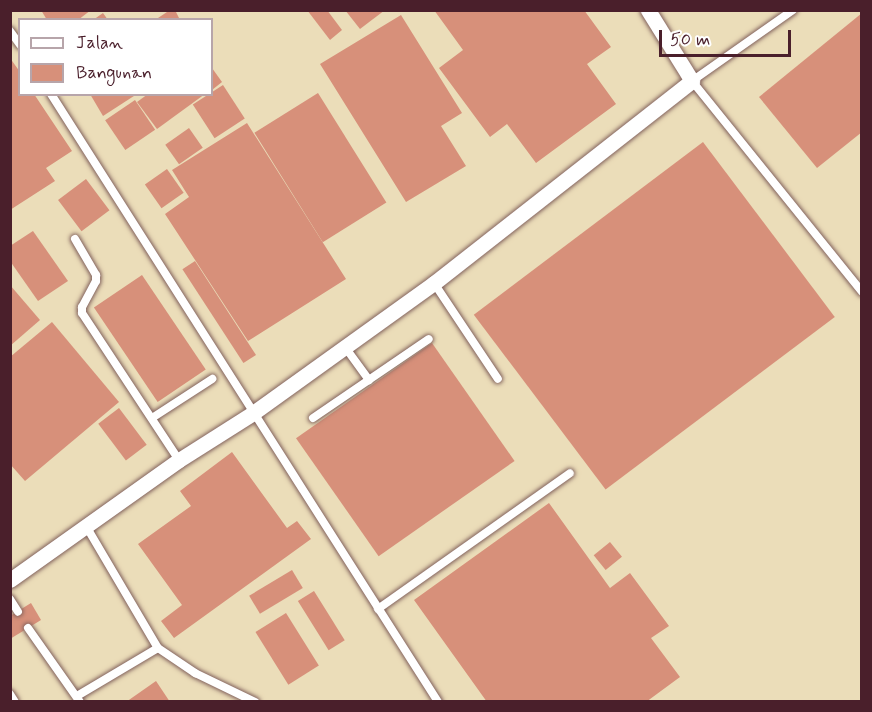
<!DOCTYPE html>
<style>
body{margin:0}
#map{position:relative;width:872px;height:712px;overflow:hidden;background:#ebddb9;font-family:Mynerve,sans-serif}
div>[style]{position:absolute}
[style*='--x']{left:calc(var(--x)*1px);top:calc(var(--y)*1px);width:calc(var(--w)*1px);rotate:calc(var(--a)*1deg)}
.building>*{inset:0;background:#d7907a;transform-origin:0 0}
.roads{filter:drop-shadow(0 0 2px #82625d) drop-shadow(0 0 2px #82625d)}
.service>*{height:8px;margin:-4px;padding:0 4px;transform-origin:4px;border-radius:4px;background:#fff}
.minor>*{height:15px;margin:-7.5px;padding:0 7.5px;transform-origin:7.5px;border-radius:7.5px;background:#fff}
span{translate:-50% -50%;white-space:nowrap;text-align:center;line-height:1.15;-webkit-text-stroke:6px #fff;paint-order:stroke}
.frame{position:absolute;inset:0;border:12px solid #4a1f2b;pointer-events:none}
.legend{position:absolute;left:18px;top:18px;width:195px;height:78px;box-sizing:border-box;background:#fff;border:2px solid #b7a5aa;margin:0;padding:8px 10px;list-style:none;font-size:18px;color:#4a1f2b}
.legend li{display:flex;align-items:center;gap:12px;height:30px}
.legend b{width:30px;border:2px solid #b7a5aa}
.scale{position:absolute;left:659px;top:30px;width:132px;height:27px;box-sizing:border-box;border:3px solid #4a1f2b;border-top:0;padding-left:8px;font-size:18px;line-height:21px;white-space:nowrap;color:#4a1f2b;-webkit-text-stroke:4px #fff;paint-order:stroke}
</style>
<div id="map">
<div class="building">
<div style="clip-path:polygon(41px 10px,91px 10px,78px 20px,47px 20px)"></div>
<div style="clip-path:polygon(170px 10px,175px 10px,180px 20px,155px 20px)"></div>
<div style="clip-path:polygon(307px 10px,327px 10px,342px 30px,330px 40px)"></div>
<div style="clip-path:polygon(345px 10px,385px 10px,360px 29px)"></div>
<div style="clip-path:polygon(434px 10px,584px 10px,611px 47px,587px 64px,616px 104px,536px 163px,507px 124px,490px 137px,439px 68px,463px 50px)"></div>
<div style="clip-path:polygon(103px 13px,108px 20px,93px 20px)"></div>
<div style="clip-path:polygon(862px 13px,862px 132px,817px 168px,759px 97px)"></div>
<div style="clip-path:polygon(401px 15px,462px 113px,441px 126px,466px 166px,406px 202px,320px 64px)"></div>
<div style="clip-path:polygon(10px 58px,20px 72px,20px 94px,34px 94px,72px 151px,46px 168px,55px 181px,10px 210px)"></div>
<div style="clip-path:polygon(212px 68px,222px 82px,212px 90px)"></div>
<div style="left:223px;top:85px;width:40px;height:36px;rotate:57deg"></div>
<div style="left:318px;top:93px;width:129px;height:75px;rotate:58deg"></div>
<div style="clip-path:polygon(90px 94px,137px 94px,103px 116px)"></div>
<div style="clip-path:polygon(148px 94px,205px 94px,157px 129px,137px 102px)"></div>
<div style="left:135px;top:100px;width:36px;height:36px;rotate:56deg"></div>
<div style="clip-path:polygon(247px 123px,346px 279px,248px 341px,165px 214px,189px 197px,172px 170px)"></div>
<div style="left:189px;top:128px;width:24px;height:29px;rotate:55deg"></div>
<div style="left:703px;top:142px;width:219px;height:287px;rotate:53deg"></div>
<div style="left:167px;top:169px;width:29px;height:27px;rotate:55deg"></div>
<div style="left:86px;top:179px;width:39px;height:35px;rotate:53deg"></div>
<div style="clip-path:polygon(33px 231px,68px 281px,38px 301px,10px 261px,10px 246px)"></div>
<div style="left:195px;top:261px;width:112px;height:15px;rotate:57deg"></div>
<div style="left:142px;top:275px;width:114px;height:58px;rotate:56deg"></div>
<div style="clip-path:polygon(10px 285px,40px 320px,10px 346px)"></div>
<div style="clip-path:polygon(52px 322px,119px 402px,25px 481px,10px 464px,10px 357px)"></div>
<div style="left:432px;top:343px;width:144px;height:166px;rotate:55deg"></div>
<div style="left:119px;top:408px;width:46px;height:26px;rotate:53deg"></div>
<div style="clip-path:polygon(232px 452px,287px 528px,297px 521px,311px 539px,174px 638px,161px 621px,182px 605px,138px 544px,191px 506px,180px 491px)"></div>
<div style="clip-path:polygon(549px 503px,610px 588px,630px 573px,669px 626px,651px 638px,680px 677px,646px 702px,487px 702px,414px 600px)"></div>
<div style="left:610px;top:542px;width:19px;height:21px;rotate:51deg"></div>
<div style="left:292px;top:570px;width:21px;height:50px;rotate:59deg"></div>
<div style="left:314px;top:591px;width:58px;height:19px;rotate:58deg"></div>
<div style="clip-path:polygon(31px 603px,41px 620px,10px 639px,10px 616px)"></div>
<div style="left:286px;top:613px;width:62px;height:36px;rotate:58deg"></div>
<div style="clip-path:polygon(156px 681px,170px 702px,126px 702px)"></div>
</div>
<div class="roads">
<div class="service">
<div style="--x:793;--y:10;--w:123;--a:144.9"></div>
<div style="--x:692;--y:81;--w:271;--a:51.1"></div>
<div style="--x:10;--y:31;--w:17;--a:54"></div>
<div style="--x:51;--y:94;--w:721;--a:57.52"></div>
<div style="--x:75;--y:239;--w:42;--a:59.7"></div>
<div style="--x:96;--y:275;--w:6;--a:90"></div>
<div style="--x:96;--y:281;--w:30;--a:118"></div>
<div style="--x:82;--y:307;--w:6;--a:90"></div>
<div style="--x:82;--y:313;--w:176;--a:56.6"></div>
<div style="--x:434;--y:283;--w:115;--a:56.3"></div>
<div style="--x:345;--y:347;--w:41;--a:54"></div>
<div style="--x:152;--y:418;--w:72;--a:-33"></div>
<div style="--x:313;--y:418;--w:140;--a:-34.3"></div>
<div style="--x:86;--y:526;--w:142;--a:59.5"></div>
<div style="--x:158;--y:648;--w:45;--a:34"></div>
<div style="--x:195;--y:673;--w:67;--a:25.8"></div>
<div style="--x:10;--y:599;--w:15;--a:58"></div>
<div style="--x:378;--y:609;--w:235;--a:-35.3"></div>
<div style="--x:28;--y:628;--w:90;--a:54.9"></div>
<div style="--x:10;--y:694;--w:9;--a:58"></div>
<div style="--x:77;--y:696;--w:94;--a:-30.7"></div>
</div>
<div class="minor">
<div style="--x:10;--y:580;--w:207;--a:-35.4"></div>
<div style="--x:179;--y:460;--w:88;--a:-32.4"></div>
<div style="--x:253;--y:413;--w:223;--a:-35.7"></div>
<div style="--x:434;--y:283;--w:328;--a:-38.1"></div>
<div style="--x:692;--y:81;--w:84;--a:-121.8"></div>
</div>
</div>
<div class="frame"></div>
<ul class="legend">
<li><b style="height:8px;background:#fff"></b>Jalan</li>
<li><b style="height:16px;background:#d7907a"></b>Bangunan</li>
</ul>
<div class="scale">50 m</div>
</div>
